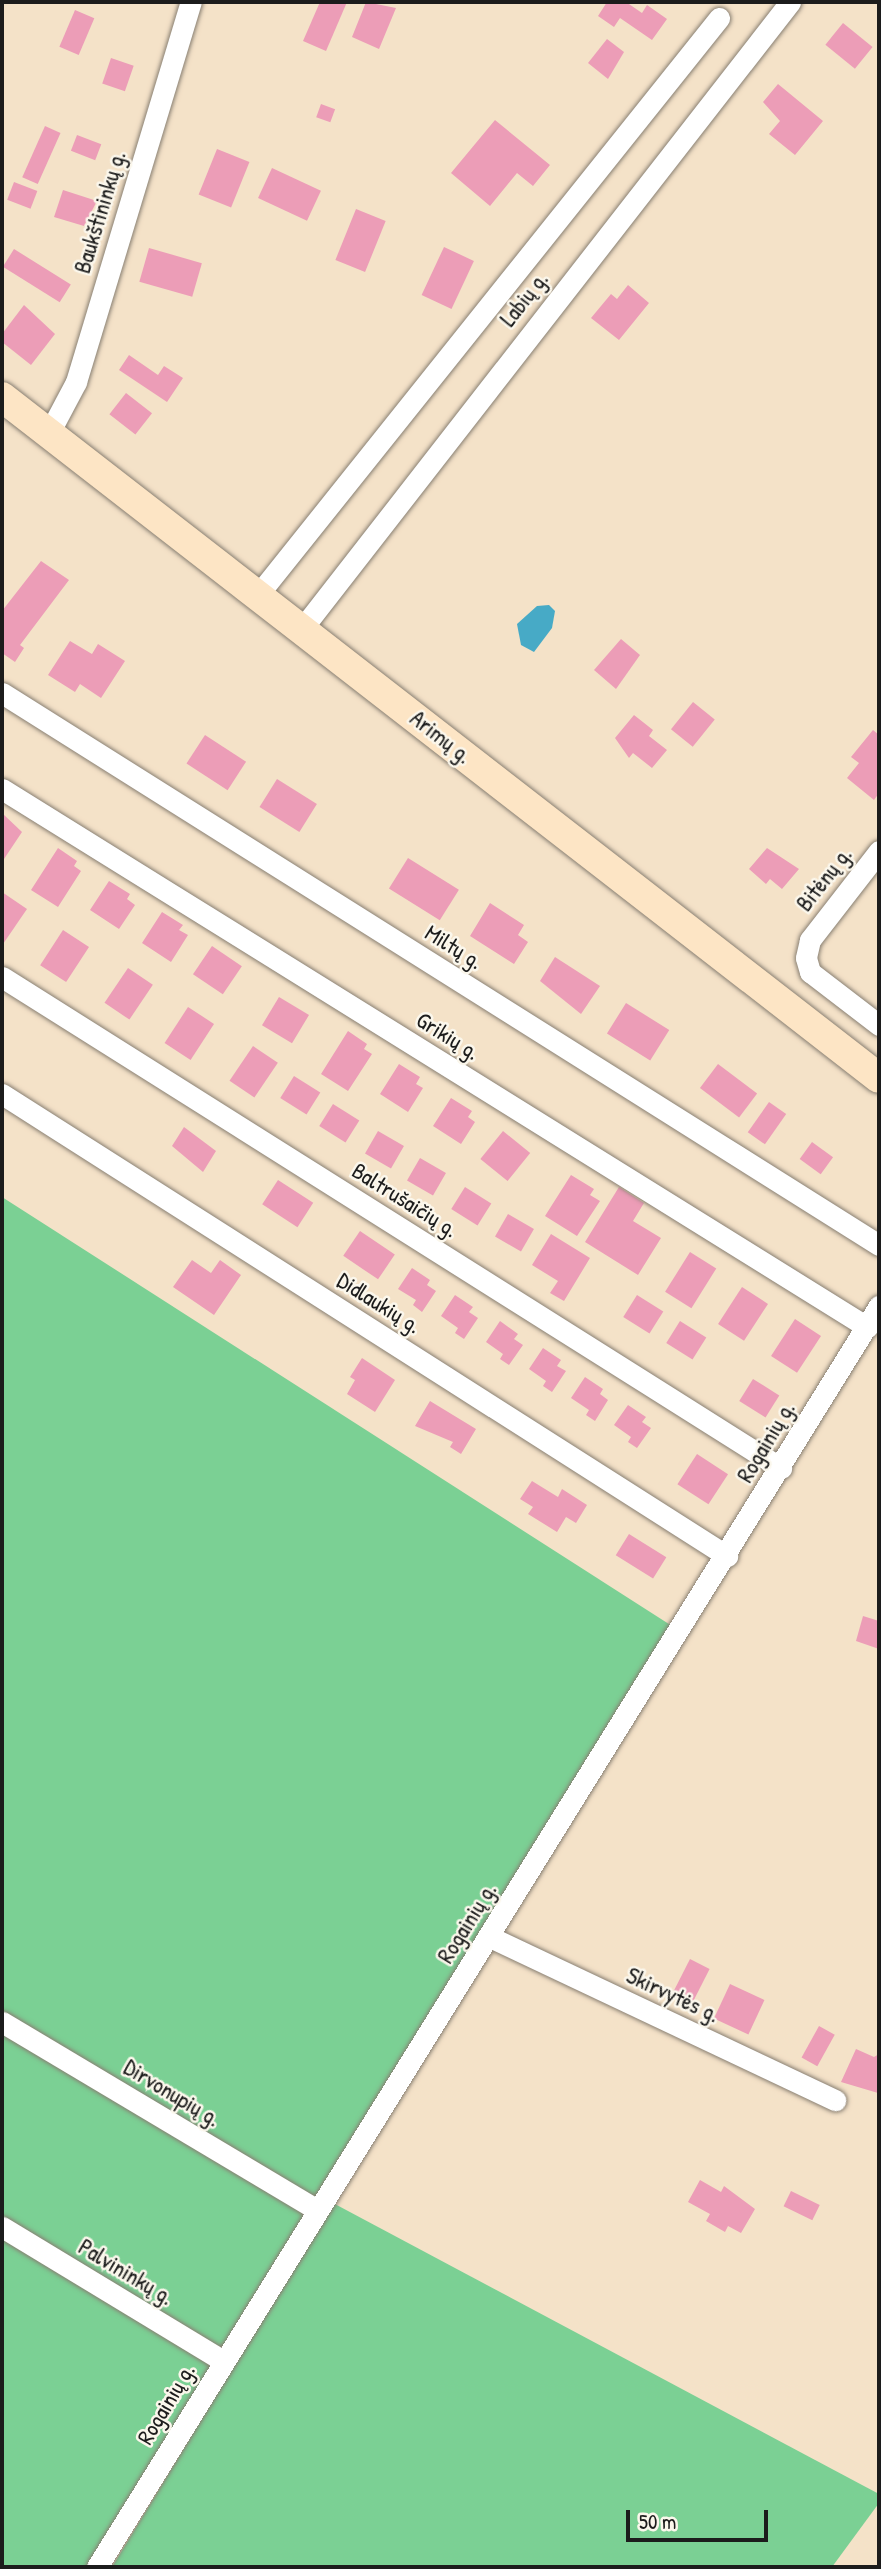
<!DOCTYPE html>
<meta charset="utf-8">
<style>
body{margin:0}
#map{position:relative;width:881px;height:2569px;overflow:hidden;background:#f4e2c8;font-family:"Patrick Hand",sans-serif}
div>[style]{position:absolute}
[style*='--x']{left:calc(var(--x)*1px);top:calc(var(--y)*1px);width:calc(var(--w)*1px);rotate:calc(var(--a)*1deg)}
.green>*{inset:0;background:#7bd094}
.water>*{inset:0;background:#47aac6}
.building>*{inset:0;background:#ec9db7;transform-origin:0 0}
.roads{filter:drop-shadow(0 0 2px #887f72) drop-shadow(0 0 2px #887f72)}
.street>*{height:21px;margin:-10.5px;padding:0 10.5px;transform-origin:10.5px;border-radius:10.5px;background:#fff}
.secondary>*{height:30px;margin:-15px;padding:0 15px;transform-origin:15px;border-radius:15px;background:#fde5c5}
span{translate:-50% -50%;white-space:nowrap;text-align:center;line-height:1.15;-webkit-text-stroke:5px #fbf7ec;paint-order:stroke}
.street-label{font-size:23px;color:#1c1c1c}
.frame{position:absolute;inset:0;border:4px solid #1c1c1c;pointer-events:none}
.scale{position:absolute;left:626px;top:2510px;width:142px;height:32px;box-sizing:border-box;border:4px solid #1c1c1c;border-top:0;padding-left:9px;font-size:21px;line-height:24px;white-space:nowrap;color:#1c1c1c;-webkit-text-stroke:5px #fbf7ec;paint-order:stroke}
</style>
<div id="map">
<div class="green">
<div style="clip-path:polygon(2px 1197px,672px 1626px,90px 2567px,2px 2567px)"></div>
<div style="clip-path:polygon(333px 2203px,879px 2494px,879px 2503px,832px 2567px,112px 2567px)"></div>
</div>
<div class="water">
<div style="clip-path:polygon(549px 605px,555px 611px,552px 628px,534px 652px,521px 645px,517px 624px,537px 606px)"></div>
</div>
<div class="building">
<div style="clip-path:polygon(320px 2px,347px 2px,326px 51px,303px 41px)"></div>
<div style="clip-path:polygon(366px 2px,396px 8px,379px 49px,352px 37px)"></div>
<div style="clip-path:polygon(607px 2px,626px 2px,642px 13px,647px 5px,667px 19px,652px 40px,620px 18px,614px 27px,598px 16px)"></div>
<div style="left:75px;top:10px;width:21px;height:40px;rotate:23deg"></div>
<div style="left:843px;top:23px;width:38px;height:28px;rotate:39deg"></div>
<div style="clip-path:polygon(607px 39px,624px 52px,608px 79px,588px 63px)"></div>
<div style="left:111px;top:58px;width:24px;height:27px;rotate:19deg"></div>
<div style="clip-path:polygon(778px 84px,823px 121px,795px 155px,769px 134px,780px 121px,763px 102px)"></div>
<div style="left:321px;top:104px;width:15px;height:14px;rotate:20deg"></div>
<div style="clip-path:polygon(495px 120px,550px 165px,533px 186px,517px 173px,490px 206px,451px 173px)"></div>
<div style="left:45px;top:126px;width:17px;height:56px;rotate:24deg"></div>
<div style="left:77px;top:135px;width:26px;height:17px;rotate:21deg"></div>
<div style="left:217px;top:149px;width:35px;height:49px;rotate:22deg"></div>
<div style="left:272px;top:168px;width:54px;height:33px;rotate:25deg"></div>
<div style="left:14px;top:182px;width:25px;height:19px;rotate:21deg"></div>
<div style="clip-path:polygon(63px 190px,97px 201px,84px 226px,54px 217px)"></div>
<div style="left:356px;top:209px;width:32px;height:55px;rotate:22deg"></div>
<div style="left:444px;top:247px;width:33px;height:53px;rotate:25deg"></div>
<div style="left:149px;top:248px;width:55px;height:35px;rotate:16deg"></div>
<div style="left:14px;top:249px;width:67px;height:21px;rotate:32deg"></div>
<div style="clip-path:polygon(628px 285px,649px 303px,619px 340px,591px 318px,611px 294px,617px 299px)"></div>
<div style="clip-path:polygon(24px 305px,55px 334px,31px 365px,2px 342px,2px 334px)"></div>
<div style="clip-path:polygon(129px 355px,158px 375px,164px 366px,183px 378px,167px 402px,119px 370px)"></div>
<div style="left:126px;top:393px;width:33px;height:27px;rotate:38deg"></div>
<div style="clip-path:polygon(41px 561px,69px 580px,20px 645px,24px 648px,15px 662px,2px 653px,2px 611px)"></div>
<div style="clip-path:polygon(621px 639px,640px 655px,616px 689px,594px 670px)"></div>
<div style="clip-path:polygon(70px 641px,92px 654px,98px 644px,125px 661px,101px 698px,80px 684px,75px 692px,48px 675px)"></div>
<div style="left:693px;top:702px;width:28px;height:35px;rotate:39deg"></div>
<div style="clip-path:polygon(634px 715px,653px 730px,649px 736px,667px 750px,652px 768px,633px 753px,629px 758px,615px 738px)"></div>
<div style="clip-path:polygon(873px 730px,879px 735px,879px 793px,874px 800px,847px 778px,859px 763px,851px 757px)"></div>
<div style="left:205px;top:735px;width:49px;height:34px;rotate:33deg"></div>
<div style="left:277px;top:779px;width:47px;height:33px;rotate:32deg"></div>
<div style="clip-path:polygon(2px 813px,22px 832px,2px 862px)"></div>
<div style="clip-path:polygon(58px 848px,77px 861px,74px 866px,81px 871px,58px 907px,31px 890px)"></div>
<div style="clip-path:polygon(767px 848px,799px 869px,782px 889px,770px 879px,766px 884px,749px 869px)"></div>
<div style="left:408px;top:858px;width:60px;height:36px;rotate:32deg"></div>
<div style="clip-path:polygon(109px 881px,130px 894px,127px 899px,135px 905px,119px 929px,90px 910px)"></div>
<div style="clip-path:polygon(2px 892px,27px 909px,3px 944px,2px 942px)"></div>
<div style="clip-path:polygon(490px 903px,524px 925px,518px 935px,528px 942px,514px 964px,470px 936px)"></div>
<div style="clip-path:polygon(162px 912px,183px 925px,179px 930px,188px 935px,171px 962px,142px 943px)"></div>
<div style="left:63px;top:930px;width:31px;height:42px;rotate:33deg"></div>
<div style="left:212px;top:946px;width:36px;height:34px;rotate:34deg"></div>
<div style="clip-path:polygon(555px 957px,600px 986px,581px 1014px,540px 981px)"></div>
<div style="left:128px;top:968px;width:30px;height:42px;rotate:34deg"></div>
<div style="left:279px;top:997px;width:35px;height:33px;rotate:31deg"></div>
<div style="left:626px;top:1003px;width:51px;height:36px;rotate:32deg"></div>
<div style="left:188px;top:1007px;width:31px;height:43px;rotate:33deg"></div>
<div style="clip-path:polygon(348px 1031px,367px 1044px,364px 1049px,372px 1054px,348px 1091px,321px 1074px)"></div>
<div style="left:253px;top:1046px;width:30px;height:42px;rotate:34deg"></div>
<div style="clip-path:polygon(399px 1064px,420px 1077px,416px 1084px,423px 1088px,408px 1112px,380px 1094px)"></div>
<div style="left:718px;top:1064px;width:49px;height:30px;rotate:37deg"></div>
<div style="left:294px;top:1076px;width:31px;height:26px;rotate:32deg"></div>
<div style="clip-path:polygon(451px 1098px,472px 1111px,468px 1117px,475px 1122px,461px 1144px,433px 1126px)"></div>
<div style="left:769px;top:1102px;width:21px;height:37px;rotate:35deg"></div>
<div style="left:333px;top:1104px;width:31px;height:26px;rotate:32deg"></div>
<div style="clip-path:polygon(184px 1127px,216px 1151px,203px 1172px,172px 1146px)"></div>
<div style="left:378px;top:1131px;width:30px;height:26px;rotate:30deg"></div>
<div style="left:503px;top:1131px;width:35px;height:36px;rotate:39deg"></div>
<div style="left:812px;top:1142px;width:26px;height:21px;rotate:36deg"></div>
<div style="left:420px;top:1158px;width:30px;height:26px;rotate:30deg"></div>
<div style="clip-path:polygon(571px 1175px,594px 1189px,590px 1195px,600px 1201px,577px 1236px,545px 1216px)"></div>
<div style="left:278px;top:1180px;width:42px;height:29px;rotate:33deg"></div>
<div style="left:465px;top:1187px;width:31px;height:26px;rotate:32deg"></div>
<div style="clip-path:polygon(619px 1187px,644px 1203px,633px 1221px,661px 1238px,638px 1275px,585px 1242px)"></div>
<div style="left:508px;top:1214px;width:30px;height:26px;rotate:30deg"></div>
<div style="left:360px;top:1231px;width:42px;height:30px;rotate:34deg"></div>
<div style="clip-path:polygon(551px 1234px,590px 1258px,564px 1301px,550px 1293px,558px 1281px,532px 1265px)"></div>
<div style="left:690px;top:1252px;width:31px;height:47px;rotate:32deg"></div>
<div style="clip-path:polygon(192px 1260px,211px 1273px,220px 1260px,241px 1275px,214px 1315px,173px 1287px)"></div>
<div style="clip-path:polygon(412px 1268px,430px 1280px,427px 1285px,436px 1291px,422px 1312px,413px 1305px,416px 1300px,398px 1289px)"></div>
<div style="left:742px;top:1287px;width:31px;height:44px;rotate:33deg"></div>
<div style="clip-path:polygon(455px 1295px,473px 1307px,469px 1312px,478px 1318px,464px 1339px,455px 1333px,458px 1328px,441px 1316px)"></div>
<div style="left:637px;top:1295px;width:31px;height:26px;rotate:32deg"></div>
<div style="left:795px;top:1319px;width:31px;height:44px;rotate:33deg"></div>
<div style="clip-path:polygon(500px 1321px,518px 1334px,514px 1339px,523px 1345px,509px 1365px,500px 1359px,503px 1354px,486px 1342px)"></div>
<div style="left:680px;top:1321px;width:31px;height:26px;rotate:32deg"></div>
<div style="clip-path:polygon(543px 1348px,561px 1360px,557px 1366px,566px 1371px,552px 1392px,543px 1386px,546px 1381px,529px 1369px)"></div>
<div style="clip-path:polygon(362px 1358px,395px 1380px,375px 1412px,347px 1394px,355px 1380px,350px 1377px)"></div>
<div style="clip-path:polygon(585px 1377px,603px 1389px,600px 1394px,608px 1400px,595px 1421px,586px 1415px,589px 1410px,571px 1398px)"></div>
<div style="left:753px;top:1379px;width:31px;height:26px;rotate:32deg"></div>
<div style="clip-path:polygon(430px 1401px,476px 1429px,461px 1454px,450px 1447px,453px 1442px,415px 1426px)"></div>
<div style="clip-path:polygon(628px 1405px,646px 1417px,642px 1422px,651px 1428px,637px 1448px,628px 1442px,631px 1437px,614px 1425px)"></div>
<div style="left:697px;top:1454px;width:37px;height:36px;rotate:33deg"></div>
<div style="clip-path:polygon(532px 1481px,558px 1497px,562px 1489px,587px 1505px,576px 1523px,566px 1517px,557px 1532px,528px 1514px,533px 1507px,520px 1499px)"></div>
<div style="left:629px;top:1534px;width:44px;height:25px;rotate:32deg"></div>
<div style="clip-path:polygon(863px 1616px,879px 1621px,879px 1649px,856px 1641px)"></div>
<div style="left:690px;top:1959px;width:22px;height:40px;rotate:27deg"></div>
<div style="left:730px;top:1984px;width:38px;height:38px;rotate:25deg"></div>
<div style="left:819px;top:2026px;width:18px;height:36px;rotate:29deg"></div>
<div style="clip-path:polygon(856px 2049px,874px 2057px,879px 2054px,878px 2093px,841px 2082px)"></div>
<div style="clip-path:polygon(700px 2180px,721px 2192px,724px 2186px,755px 2209px,741px 2233px,728px 2226px,725px 2232px,706px 2221px,710px 2214px,688px 2202px)"></div>
<div style="left:791px;top:2191px;width:32px;height:17px;rotate:26deg"></div>
</div>
<div class="roads">
<div class="street">
<div style="--x:49;--y:433;--w:58;--a:-62.1"></div>
<div style="--x:76;--y:382;--w:397;--a:-73.2"></div>
<div style="--x:257;--y:596;--w:740;--a:-51.36"></div>
<div style="--x:301;--y:630;--w:796;--a:-52.09"></div>
<div style="--x:2;--y:693;--w:1036;--a:32.19"></div>
<div style="--x:2;--y:789;--w:1019;--a:31.88"></div>
<div style="--x:879;--y:851;--w:113;--a:127.8"></div>
<div style="--x:810;--y:940;--w:18;--a:103"></div>
<div style="--x:806;--y:958;--w:15;--a:74"></div>
<div style="--x:810;--y:972;--w:87;--a:37.5"></div>
<div style="--x:2;--y:977;--w:921;--a:32.22"></div>
<div style="--x:2;--y:1094;--w:860;--a:32.51"></div>
<div style="--x:490;--y:1937;--w:382;--a:25.3"></div>
<div style="--x:2;--y:2022;--w:365;--a:30.8"></div>
<div style="--x:2;--y:2227;--w:258;--a:31.2"></div>
<div style="--x:97;--y:2567;--w:1484;--a:-58.2"></div>
</div>
<div class="secondary">
<div style="--x:2;--y:397;--w:1110;--a:37.83"></div>
</div>
</div>
<div class="street-label">
<span style="left:100px;top:212px;rotate:-73deg">Baukštininkų g.</span>
<span style="left:524px;top:299px;rotate:-52deg">Labių g.</span>
<span style="left:441px;top:737px;rotate:38deg">Arimų g.</span>
<span style="left:824px;top:879px;rotate:-52deg">Bitėnų g.</span>
<span style="left:454px;top:947px;rotate:32deg">Miltų g.</span>
<span style="left:448px;top:1036px;rotate:32deg">Grikių g.</span>
<span style="left:405px;top:1200px;rotate:32deg">Baltrušaičių g.</span>
<span style="left:379px;top:1303px;rotate:32deg">Didlaukių g.</span>
<span style="left:766px;top:1442px;rotate:-59deg">Rogainių g.</span>
<span style="left:467px;top:1923px;rotate:-58deg">Rogainių g.</span>
<span style="left:673px;top:1995px;rotate:25deg">Skirvytės g.</span>
<span style="left:172px;top:2093px;rotate:31deg">Dirvonupių g.</span>
<span style="left:126px;top:2272px;rotate:31deg">Palvininkų g.</span>
<span style="left:166px;top:2404px;rotate:-59deg">Rogainių g.</span>
</div>
<div class="frame"></div>
<div class="scale">50 m</div>
</div>
